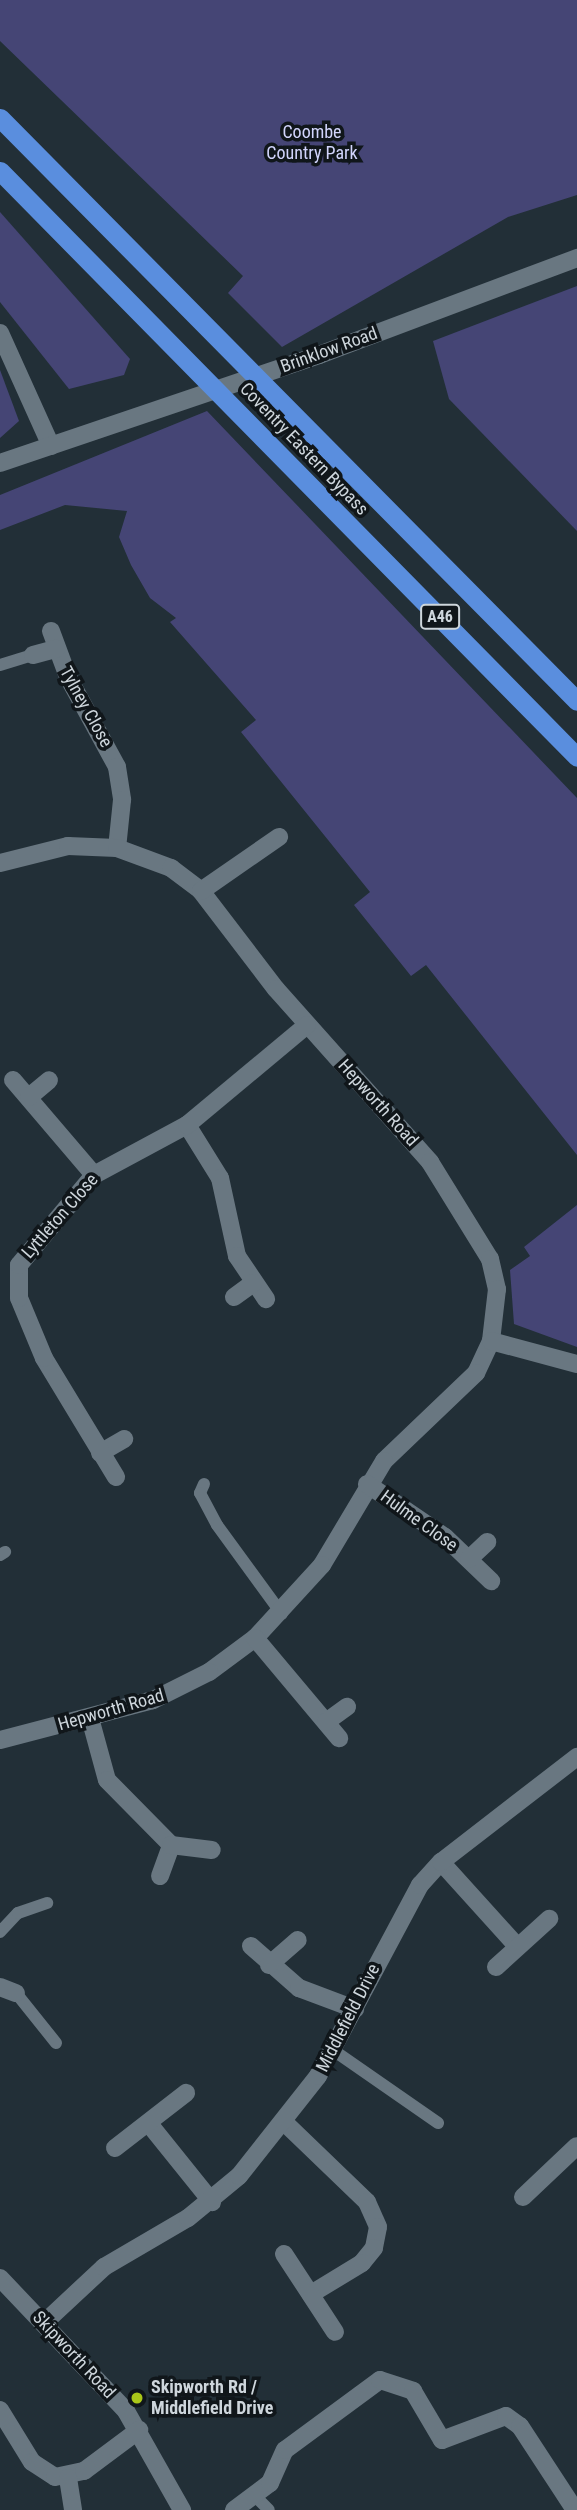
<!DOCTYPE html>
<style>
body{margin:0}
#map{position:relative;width:577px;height:2510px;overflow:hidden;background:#222f37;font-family:"Roboto Condensed",sans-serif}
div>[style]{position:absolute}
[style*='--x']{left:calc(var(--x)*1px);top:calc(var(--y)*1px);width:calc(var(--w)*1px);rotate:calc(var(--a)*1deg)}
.green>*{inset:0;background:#454575}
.service>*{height:12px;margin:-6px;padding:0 6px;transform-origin:6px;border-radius:6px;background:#697781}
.minor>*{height:18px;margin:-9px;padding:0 9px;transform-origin:9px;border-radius:9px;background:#697781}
.secondary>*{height:18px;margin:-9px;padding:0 9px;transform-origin:9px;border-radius:9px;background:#697781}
.trunk>*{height:19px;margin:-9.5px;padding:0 9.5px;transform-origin:9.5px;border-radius:9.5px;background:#5a8ede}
.dots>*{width:19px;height:19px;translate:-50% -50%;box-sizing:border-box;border:4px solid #10161a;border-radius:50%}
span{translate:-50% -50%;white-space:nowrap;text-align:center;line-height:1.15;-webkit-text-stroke:7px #10161a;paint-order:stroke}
.shield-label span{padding:2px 5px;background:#10161a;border:2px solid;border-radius:5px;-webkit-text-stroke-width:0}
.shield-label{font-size:16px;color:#ced6dc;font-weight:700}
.park-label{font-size:18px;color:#d2d5fc}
.street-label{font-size:18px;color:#ced6dc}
.poi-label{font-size:18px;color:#ced6dc;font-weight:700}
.left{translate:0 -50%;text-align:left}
</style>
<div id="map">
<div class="green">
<div style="clip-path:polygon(0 0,577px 0,577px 195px,508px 217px,282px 347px,228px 293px,243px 276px,0 41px)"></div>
<div style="clip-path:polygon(0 212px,130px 359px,124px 375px,69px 389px,0 302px)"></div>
<div style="clip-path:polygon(577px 286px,577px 531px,449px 399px,433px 341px)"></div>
<div style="clip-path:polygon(0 370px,19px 421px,0 438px)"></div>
<div style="clip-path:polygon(207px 411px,577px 798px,577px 1155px,426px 965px,411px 976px,354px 905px,370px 892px,241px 732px,256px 720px,170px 622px,176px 618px,150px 598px,131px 565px,119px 537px,127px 511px,65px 505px,0 530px,0 495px)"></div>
<div style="clip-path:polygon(577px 1205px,577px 1347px,514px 1324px,510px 1270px,530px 1256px,524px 1247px)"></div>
</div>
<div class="service">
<div style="--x:0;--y:665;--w:34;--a:-17"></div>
<div style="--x:204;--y:1484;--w:10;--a:114"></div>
<div style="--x:200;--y:1493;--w:36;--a:62"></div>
<div style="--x:217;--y:1525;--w:110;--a:53.9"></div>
<div style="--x:0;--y:1555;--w:6;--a:-31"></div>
<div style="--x:0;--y:1932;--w:26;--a:-47"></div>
<div style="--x:18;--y:1913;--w:31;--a:-19"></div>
<div style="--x:16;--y:1993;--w:64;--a:51.3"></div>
<div style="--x:333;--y:2050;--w:128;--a:34.8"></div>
<div style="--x:256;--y:2497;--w:18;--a:45"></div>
</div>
<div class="minor">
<div style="--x:0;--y:333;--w:124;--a:65.7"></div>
<div style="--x:51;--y:631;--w:49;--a:69.7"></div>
<div style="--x:68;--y:677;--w:102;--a:61.4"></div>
<div style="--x:117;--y:767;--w:33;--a:81"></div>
<div style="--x:122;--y:800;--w:48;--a:95.9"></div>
<div style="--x:33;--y:655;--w:24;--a:-15"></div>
<div style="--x:0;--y:863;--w:70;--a:-14"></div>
<div style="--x:68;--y:846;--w:49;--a:2.3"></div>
<div style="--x:117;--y:848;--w:58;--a:20.3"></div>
<div style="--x:171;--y:868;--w:38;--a:37"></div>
<div style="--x:201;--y:891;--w:123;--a:52.6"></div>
<div style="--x:276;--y:989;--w:232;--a:48.3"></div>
<div style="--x:430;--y:1162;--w:114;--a:58.3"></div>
<div style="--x:490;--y:1259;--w:31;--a:77"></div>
<div style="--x:497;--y:1289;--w:52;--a:96.6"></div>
<div style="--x:491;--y:1341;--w:35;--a:115"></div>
<div style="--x:476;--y:1373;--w:127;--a:136.3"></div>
<div style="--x:384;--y:1461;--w:121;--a:120.8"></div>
<div style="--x:322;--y:1565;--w:99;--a:132.5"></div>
<div style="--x:255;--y:1638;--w:57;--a:143.5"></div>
<div style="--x:209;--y:1672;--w:63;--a:153.4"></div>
<div style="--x:153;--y:1700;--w:158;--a:165.3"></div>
<div style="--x:201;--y:891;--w:95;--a:-34.7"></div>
<div style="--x:13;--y:1080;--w:125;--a:49.5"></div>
<div style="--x:29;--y:1097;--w:26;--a:-40"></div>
<div style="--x:187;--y:1125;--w:62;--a:58.1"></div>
<div style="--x:220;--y:1178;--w:80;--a:77.7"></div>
<div style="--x:237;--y:1256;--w:52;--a:56"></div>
<div style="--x:234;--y:1297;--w:24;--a:-36"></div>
<div style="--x:491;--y:1341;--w:89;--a:15"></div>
<div style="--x:100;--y:1453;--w:28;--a:-30"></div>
<div style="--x:116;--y:1477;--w:139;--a:-121.2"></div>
<div style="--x:44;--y:1358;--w:65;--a:-112.6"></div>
<div style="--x:19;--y:1298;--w:33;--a:-90"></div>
<div style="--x:19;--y:1265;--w:117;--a:-50.2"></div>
<div style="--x:94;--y:1175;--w:106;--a:-28.3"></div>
<div style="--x:187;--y:1125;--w:156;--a:-39.8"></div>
<div style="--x:367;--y:1484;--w:94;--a:34.2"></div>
<div style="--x:445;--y:1537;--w:64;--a:43.7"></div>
<div style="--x:469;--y:1559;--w:25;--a:-43"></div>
<div style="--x:255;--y:1638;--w:131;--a:50"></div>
<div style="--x:90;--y:1718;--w:64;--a:74.7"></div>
<div style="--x:107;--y:1780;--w:91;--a:45.4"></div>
<div style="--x:326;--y:1722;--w:26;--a:-36"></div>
<div style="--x:441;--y:1862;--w:113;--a:47.9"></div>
<div style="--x:160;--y:1876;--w:33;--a:-70"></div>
<div style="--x:171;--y:1845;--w:41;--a:7"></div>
<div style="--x:251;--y:1946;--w:64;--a:41.2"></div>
<div style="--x:299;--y:1988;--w:60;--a:20.6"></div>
<div style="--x:269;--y:1965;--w:38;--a:-41"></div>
<div style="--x:496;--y:1967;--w:72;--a:-42.2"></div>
<div style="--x:0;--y:1987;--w:17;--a:21"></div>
<div style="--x:284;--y:2122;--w:115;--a:43.9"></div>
<div style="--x:367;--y:2202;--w:27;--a:66"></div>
<div style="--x:378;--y:2227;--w:21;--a:101"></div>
<div style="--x:374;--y:2248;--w:19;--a:129"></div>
<div style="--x:362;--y:2263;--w:60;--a:148.7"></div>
<div style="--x:150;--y:2125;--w:99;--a:51.2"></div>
<div style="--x:115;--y:2148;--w:90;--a:-37.8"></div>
<div style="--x:523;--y:2197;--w:74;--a:-43.4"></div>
<div style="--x:284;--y:2254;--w:93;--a:56.8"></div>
<div style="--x:0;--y:2278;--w:183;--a:46.5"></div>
<div style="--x:126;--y:2411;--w:114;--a:60.5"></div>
<div style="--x:44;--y:2323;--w:82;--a:-43"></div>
<div style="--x:104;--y:2267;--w:97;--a:-30.3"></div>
<div style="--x:188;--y:2218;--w:66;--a:-39.5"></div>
<div style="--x:239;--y:2176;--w:127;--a:-51.7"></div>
<div style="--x:318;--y:2076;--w:217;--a:-61.9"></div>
<div style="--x:420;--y:1885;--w:31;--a:-48"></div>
<div style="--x:441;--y:1862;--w:172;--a:-37.7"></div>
<div style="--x:0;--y:2410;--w:61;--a:58.4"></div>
<div style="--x:32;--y:2462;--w:27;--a:33"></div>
<div style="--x:55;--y:2477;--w:30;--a:-12"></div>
<div style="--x:84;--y:2471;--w:69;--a:-36.7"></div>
<div style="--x:68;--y:2478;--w:32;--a:81"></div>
<div style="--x:234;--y:2510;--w:45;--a:-36.9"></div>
<div style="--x:270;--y:2483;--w:36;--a:-66"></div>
<div style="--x:285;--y:2450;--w:118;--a:-36.4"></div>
<div style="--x:380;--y:2380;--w:35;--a:18"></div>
<div style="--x:413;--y:2391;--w:57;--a:59.4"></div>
<div style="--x:442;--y:2440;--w:68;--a:-20.6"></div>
<div style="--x:506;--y:2416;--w:17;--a:36"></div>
<div style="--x:520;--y:2426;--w:100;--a:56.8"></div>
</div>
<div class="secondary">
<div style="--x:0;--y:463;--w:337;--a:-18.7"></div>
<div style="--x:319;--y:355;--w:276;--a:-20.6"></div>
</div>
<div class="trunk">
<div style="--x:0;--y:118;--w:820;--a:45.3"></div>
<div style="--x:0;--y:171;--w:822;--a:45.44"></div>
</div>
<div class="dots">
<div style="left:137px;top:2398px;background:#aac719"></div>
</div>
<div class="shield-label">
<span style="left:440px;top:617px">A46</span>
</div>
<div class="park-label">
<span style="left:312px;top:143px">Coombe<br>Country Park</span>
</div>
<div class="street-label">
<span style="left:329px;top:350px;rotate:-20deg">Brinklow Road</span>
<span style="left:304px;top:449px;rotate:46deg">Coventry Eastern Bypass</span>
<span style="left:86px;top:707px;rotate:61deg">Tylney Close</span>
<span style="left:378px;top:1103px;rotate:48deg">Hepworth Road</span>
<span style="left:60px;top:1216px;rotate:-49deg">Lyttleton Close</span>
<span style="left:419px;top:1521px;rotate:36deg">Hulme Close</span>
<span style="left:111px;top:1710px;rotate:-16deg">Hepworth Road</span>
<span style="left:348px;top:2018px;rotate:-63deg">Middlefield Drive</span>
<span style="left:74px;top:2355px;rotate:47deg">Skipworth Road</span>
</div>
<div class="poi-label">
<span class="left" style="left:151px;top:2398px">Skipworth Rd /<br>Middlefield Drive</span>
</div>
</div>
